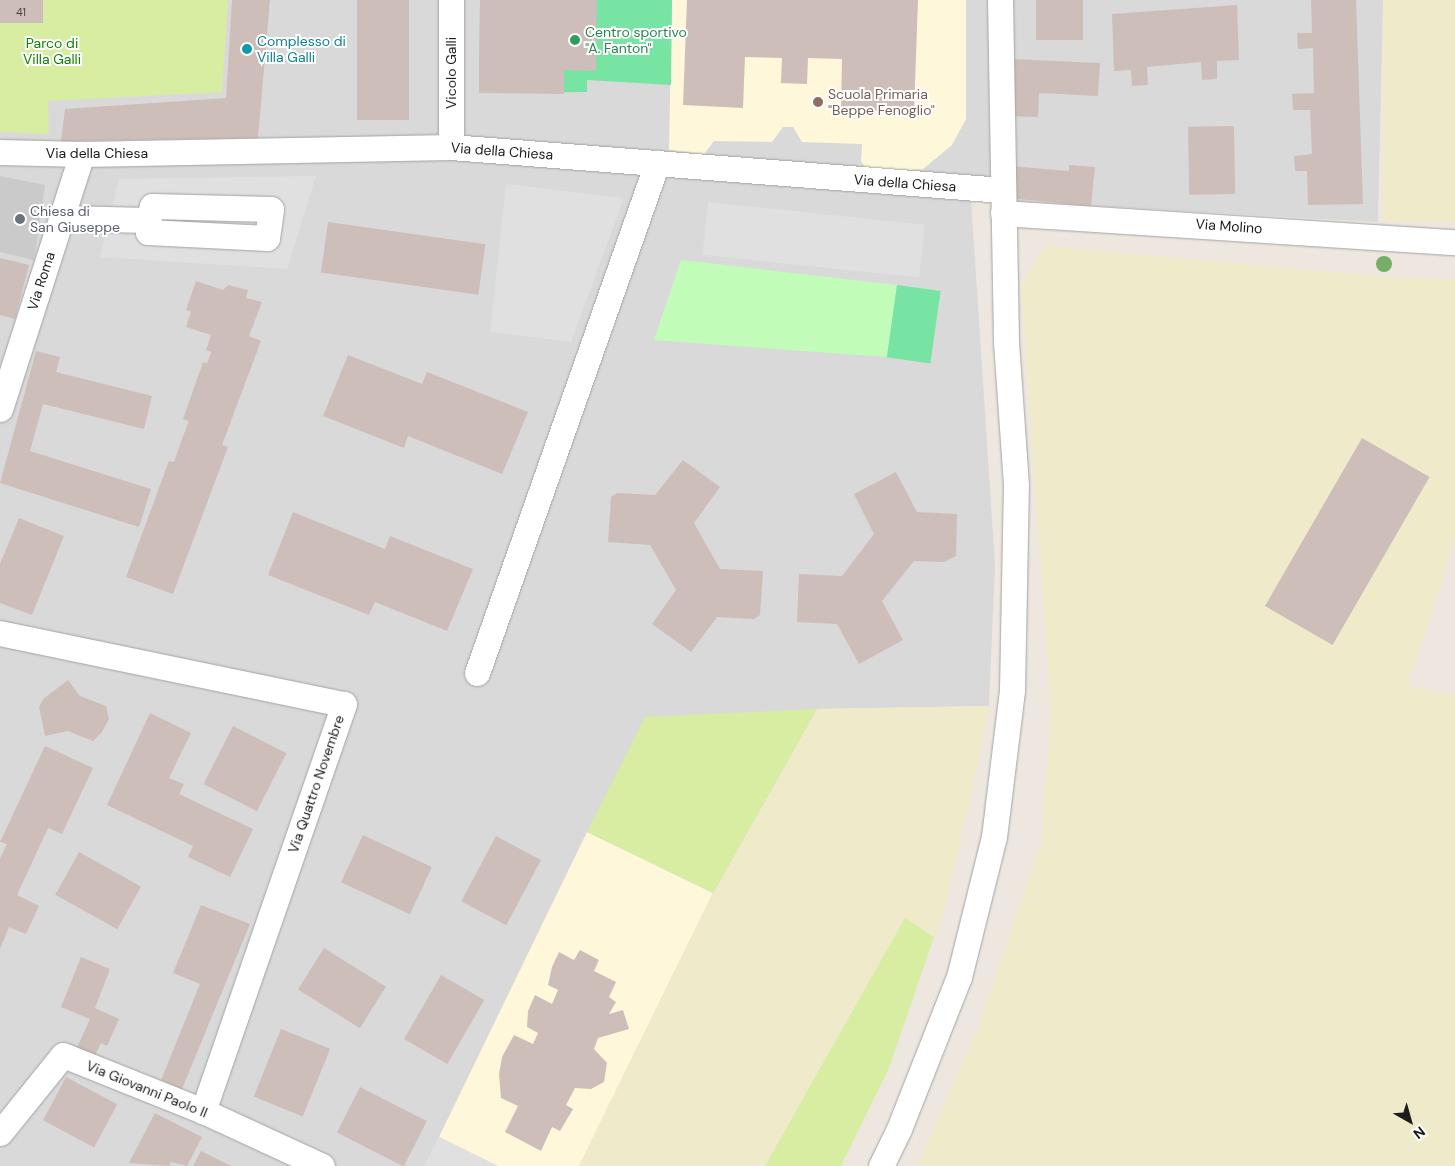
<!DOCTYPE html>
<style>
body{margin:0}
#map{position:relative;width:1455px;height:1166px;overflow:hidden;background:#eee7e0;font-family:"DM Sans",sans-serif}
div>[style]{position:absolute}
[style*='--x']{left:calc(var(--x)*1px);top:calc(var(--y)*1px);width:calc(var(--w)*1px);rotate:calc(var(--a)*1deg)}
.residential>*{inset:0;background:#dad9d9}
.education>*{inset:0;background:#fff7d9}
.religious>*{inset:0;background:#cacaca}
.farmland>*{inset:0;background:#efeaca;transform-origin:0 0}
.grass>*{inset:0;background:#d6eda2}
.park>*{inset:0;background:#c1fdb8}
.pitch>*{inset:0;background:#78e4a4;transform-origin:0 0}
.parking>*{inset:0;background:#e0e0e0;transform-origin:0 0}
.building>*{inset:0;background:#cebeba;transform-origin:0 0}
.roads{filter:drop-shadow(0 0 1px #a3a3a3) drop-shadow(0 0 1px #a3a3a3)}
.minor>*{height:25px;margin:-12.5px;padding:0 12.5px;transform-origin:12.5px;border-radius:12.5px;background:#fff}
.trees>*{width:16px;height:16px;margin:-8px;border-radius:50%;background:#75ae66}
.dots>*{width:14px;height:14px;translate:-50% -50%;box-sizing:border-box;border:2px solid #fff;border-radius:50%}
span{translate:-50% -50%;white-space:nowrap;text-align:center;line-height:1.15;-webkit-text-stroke:4px #fff;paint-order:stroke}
.number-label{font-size:11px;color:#484444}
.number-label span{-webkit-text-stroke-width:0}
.leisure-label{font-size:14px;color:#27864d}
.left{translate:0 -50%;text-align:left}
.culture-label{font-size:14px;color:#0d838f}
.park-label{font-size:14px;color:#128003}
.street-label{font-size:14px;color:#1c1c1c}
.education-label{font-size:14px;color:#785e54}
.worship-label{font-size:14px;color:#5b616d}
.north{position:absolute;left:1385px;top:1096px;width:50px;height:50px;-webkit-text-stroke:4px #fff;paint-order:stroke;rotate:142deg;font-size:14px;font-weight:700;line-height:20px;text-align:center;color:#1c1c1c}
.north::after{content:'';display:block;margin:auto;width:18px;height:22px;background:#1c1c1c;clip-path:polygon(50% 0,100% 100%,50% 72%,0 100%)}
</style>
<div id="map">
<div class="residential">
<div style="clip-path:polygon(0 0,1383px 0,1378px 222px,971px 199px,995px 565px,989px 706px,817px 709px,579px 1166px,0 1166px)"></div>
</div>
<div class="education">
<div style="clip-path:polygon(672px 0,966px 0,966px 119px,952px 145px,923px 169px,901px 171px,865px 167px,861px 161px,862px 144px,802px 142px,793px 127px,783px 127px,772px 142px,714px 141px,704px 154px,669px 150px)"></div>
<div style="clip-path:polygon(587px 832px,713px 893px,579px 1166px,498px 1166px,439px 1137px)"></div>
</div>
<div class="religious">
<div style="clip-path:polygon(0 176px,45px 185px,34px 260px,0 252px)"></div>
</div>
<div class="farmland">
<div style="left:1383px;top:0;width:72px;height:222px"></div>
<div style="clip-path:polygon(1046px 246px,1386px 277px,1455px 280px,1455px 538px,1408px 686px,1455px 695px,1455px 1166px,917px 1166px,977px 1030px,1041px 843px,1051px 712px,1021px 285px)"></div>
<div style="clip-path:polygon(989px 706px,978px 764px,937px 938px,905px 918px,765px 1166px,579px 1166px,713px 893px,817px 709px)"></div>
</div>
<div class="grass">
<div style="clip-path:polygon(0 0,228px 0,222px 92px,48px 101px,49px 134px,0 132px)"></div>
<div style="clip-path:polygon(817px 709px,713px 893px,587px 832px,645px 717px)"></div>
<div style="clip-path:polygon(905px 918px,934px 937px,889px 1068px,841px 1166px,765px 1166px)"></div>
</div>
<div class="park">
<div style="clip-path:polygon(681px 260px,897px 285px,887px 357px,654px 340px)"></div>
</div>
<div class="pitch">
<div style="clip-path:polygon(480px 0,672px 0,671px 85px,587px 80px,587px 92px,479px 93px)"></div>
<div style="left:897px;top:285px;width:44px;height:73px;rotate:8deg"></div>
</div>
<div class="parking">
<div style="clip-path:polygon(316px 176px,287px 269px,100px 257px,119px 179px)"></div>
<div style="clip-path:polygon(506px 184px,624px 198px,571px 342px,490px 332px)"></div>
<div style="left:708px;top:202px;width:218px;height:53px;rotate:6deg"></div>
<div style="clip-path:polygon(439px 1137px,498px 1166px,424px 1166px)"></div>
</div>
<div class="building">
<div style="left:0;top:0;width:43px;height:23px"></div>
<div style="clip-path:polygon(232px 0,270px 0,258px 138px,61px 141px,65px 109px,226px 98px)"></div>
<div style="left:357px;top:0;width:52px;height:120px"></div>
<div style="clip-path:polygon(480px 0,597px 0,596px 71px,564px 70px,564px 94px,479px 93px)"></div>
<div style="clip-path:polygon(687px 0,918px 0,914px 112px,841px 109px,842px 59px,808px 58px,807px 84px,781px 83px,782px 58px,745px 57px,743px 108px,683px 105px)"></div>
<div style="left:1036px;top:0;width:47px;height:40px"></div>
<div style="clip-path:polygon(1311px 0,1356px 0,1363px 204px,1308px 205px,1307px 171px,1295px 171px,1294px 156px,1312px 154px,1310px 110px,1293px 110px,1292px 94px,1314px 93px,1313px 48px,1298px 49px,1297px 33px,1312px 33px)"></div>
<div style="clip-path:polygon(1237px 5px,1239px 60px,1217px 61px,1217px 79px,1202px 80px,1201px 62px,1147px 67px,1148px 85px,1132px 86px,1131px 70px,1114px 71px,1112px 14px)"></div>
<div style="clip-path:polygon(1013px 59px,1100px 63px,1098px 96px,1039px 93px,1038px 117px,1010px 116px)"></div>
<div style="left:1234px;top:126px;width:68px;height:46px;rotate:89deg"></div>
<div style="clip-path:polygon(1069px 165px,1095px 167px,1091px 206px,1007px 198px,1010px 166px,1069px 171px)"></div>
<div style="left:328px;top:222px;width:159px;height:51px;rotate:8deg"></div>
<div style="clip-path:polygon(0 258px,29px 265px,15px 319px,0 315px)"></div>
<div style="clip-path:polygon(196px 281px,223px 290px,228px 285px,248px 290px,246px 298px,262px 302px,249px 336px,261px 341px,222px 445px,228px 447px,173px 594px,126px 577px,169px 461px,174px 462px,182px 439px,189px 421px,183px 419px,203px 362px,207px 363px,211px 352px,206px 350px,211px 335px,186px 327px,191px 312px,186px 310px)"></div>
<div style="clip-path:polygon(36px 351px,60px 357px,56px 372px,152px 396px,144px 429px,43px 404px,30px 451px,151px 489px,139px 527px,0 483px)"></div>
<div style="clip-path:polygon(348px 355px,422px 384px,427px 372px,528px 412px,502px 474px,408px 436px,404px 448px,323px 416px)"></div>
<div style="left:1362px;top:438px;width:78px;height:194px;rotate:30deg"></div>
<div style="clip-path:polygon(683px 460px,720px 487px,694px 523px,720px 569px,763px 571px,760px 615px,754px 619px,717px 617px,691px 652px,652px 624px,676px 590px,650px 545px,608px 542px,611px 497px,617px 493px,655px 495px)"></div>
<div style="clip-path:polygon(896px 472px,917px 512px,957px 514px,956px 556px,944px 562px,914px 561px,882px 601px,903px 640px,859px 664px,837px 624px,797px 622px,799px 574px,842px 576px,874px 534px,854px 494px)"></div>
<div style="clip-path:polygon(293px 512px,385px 549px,390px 536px,473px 569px,447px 631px,375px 602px,369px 615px,268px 575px)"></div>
<div style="clip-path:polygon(19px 518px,64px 536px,32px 615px,0 603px,0 564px)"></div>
<div style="clip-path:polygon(68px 680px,80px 696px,106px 706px,109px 719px,102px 732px,93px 741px,68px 731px,45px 736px,39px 707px,43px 699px)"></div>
<div style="clip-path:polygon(150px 713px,191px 733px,169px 778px,184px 784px,179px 794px,253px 829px,230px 877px,188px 857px,193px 846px,107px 805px)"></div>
<div style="left:233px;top:726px;width:60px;height:65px;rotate:27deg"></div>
<div style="clip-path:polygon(45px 746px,93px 768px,62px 834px,48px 828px,17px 895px,39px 906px,26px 934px,9px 927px,0 949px,0 859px,7px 844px,0 842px)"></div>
<div style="left:363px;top:835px;width:76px;height:52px;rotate:25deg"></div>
<div style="left:496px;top:836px;width:51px;height:74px;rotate:28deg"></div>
<div style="left:79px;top:852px;width:71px;height:49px;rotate:29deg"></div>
<div style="clip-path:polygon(201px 905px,250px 924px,182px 1089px,161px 1080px,200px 984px,173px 973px)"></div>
<div style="left:324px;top:948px;width:73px;height:49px;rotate:32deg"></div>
<div style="clip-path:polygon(580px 950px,599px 960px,594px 971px,616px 982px,609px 997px,616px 1002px,609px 1014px,623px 1010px,629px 1029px,598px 1038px,594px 1049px,607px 1063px,604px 1082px,591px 1089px,575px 1088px,566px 1105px,573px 1109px,560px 1131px,552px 1127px,541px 1151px,505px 1132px,518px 1106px,501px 1098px,499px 1074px,502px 1057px,514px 1035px,533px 1044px,538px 1033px,527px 1027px,528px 1011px,535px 995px,552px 1004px,558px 990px,548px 985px,552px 967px,559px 952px,574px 960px)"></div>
<div style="clip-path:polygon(81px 957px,110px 969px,95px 1008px,119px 1019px,107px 1046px,101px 1043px,92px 1062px,74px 1054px,90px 1019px,61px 1007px)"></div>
<div style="left:441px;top:975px;width:50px;height:74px;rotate:30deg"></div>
<div style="left:281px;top:1029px;width:53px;height:73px;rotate:22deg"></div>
<div style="left:66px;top:1077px;width:58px;height:49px;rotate:28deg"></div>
<div style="left:360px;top:1087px;width:75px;height:51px;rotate:27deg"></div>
<div style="clip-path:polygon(155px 1113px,202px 1137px,187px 1166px,171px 1162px,169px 1166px,129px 1163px)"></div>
<div style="clip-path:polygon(201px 1151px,231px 1166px,193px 1166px)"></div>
</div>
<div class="roads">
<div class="minor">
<div style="--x:451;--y:0;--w:147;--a:90"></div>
<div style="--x:0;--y:152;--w:82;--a:1.4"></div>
<div style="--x:82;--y:154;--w:369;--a:-1.1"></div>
<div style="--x:451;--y:147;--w:553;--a:4.46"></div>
<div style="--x:1003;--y:213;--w:453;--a:3.7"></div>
<div style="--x:61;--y:218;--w:87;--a:1.3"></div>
<div style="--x:148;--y:220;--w:12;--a:90"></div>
<div style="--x:148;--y:232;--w:119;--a:2.9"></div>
<div style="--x:267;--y:238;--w:29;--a:-82"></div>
<div style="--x:271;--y:209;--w:119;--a:-178.6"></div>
<div style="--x:152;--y:206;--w:15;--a:106"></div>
<div style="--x:0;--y:409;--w:268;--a:-72.2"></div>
<div style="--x:0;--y:633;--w:351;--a:11.7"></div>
<div style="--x:344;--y:704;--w:431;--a:109.1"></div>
<div style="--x:477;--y:673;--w:541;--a:-70.56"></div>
<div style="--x:0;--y:1133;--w:100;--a:-51.1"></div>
<div style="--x:63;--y:1055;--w:151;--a:21.8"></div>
<div style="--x:203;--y:1111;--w:131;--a:24.8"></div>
<div style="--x:881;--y:1166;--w:41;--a:-64.1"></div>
<div style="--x:899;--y:1129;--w:163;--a:-68.5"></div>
<div style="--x:959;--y:977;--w:144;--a:-76"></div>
<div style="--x:994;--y:837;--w:148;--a:-83"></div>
<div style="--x:1012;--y:690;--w:205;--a:-88.9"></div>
<div style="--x:1016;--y:485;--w:143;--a:-94"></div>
<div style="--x:1006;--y:342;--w:342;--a:-91"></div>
</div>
</div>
<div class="trees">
<div style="left:1384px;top:264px"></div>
</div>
<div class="dots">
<div style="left:575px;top:40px;background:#2e9e5b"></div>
<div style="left:247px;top:49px;background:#0f9aa8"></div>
<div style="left:818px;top:102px;background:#8d6e63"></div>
<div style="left:20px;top:219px;background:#6b7280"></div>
</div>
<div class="number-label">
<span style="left:21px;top:12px">41</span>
</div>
<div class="leisure-label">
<span class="left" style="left:585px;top:40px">Centro sportivo<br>"A. Fanton"</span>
</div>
<div class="culture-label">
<span class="left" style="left:257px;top:49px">Complesso di<br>Villa Galli</span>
</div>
<div class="park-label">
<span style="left:52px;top:51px">Parco di<br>Villa Galli</span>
</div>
<div class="street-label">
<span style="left:451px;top:73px;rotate:-90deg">Vicolo Galli</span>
<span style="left:502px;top:151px;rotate:4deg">Via della Chiesa</span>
<span style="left:97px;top:153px">Via della Chiesa</span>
<span style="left:905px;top:183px;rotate:4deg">Via della Chiesa</span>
<span style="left:1229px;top:226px;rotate:4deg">Via Molino</span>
<span style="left:41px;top:281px;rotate:-72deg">Via Roma</span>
<span style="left:316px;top:784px;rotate:-71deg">Via Quattro Novembre</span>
<span style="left:147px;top:1089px;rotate:22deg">Via Giovanni Paolo II</span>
</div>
<div class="education-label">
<span class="left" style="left:828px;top:102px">Scuola Primaria<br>"Beppe Fenoglio"</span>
</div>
<div class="worship-label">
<span class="left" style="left:30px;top:219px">Chiesa di<br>San Giuseppe</span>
</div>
<div class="north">N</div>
</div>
